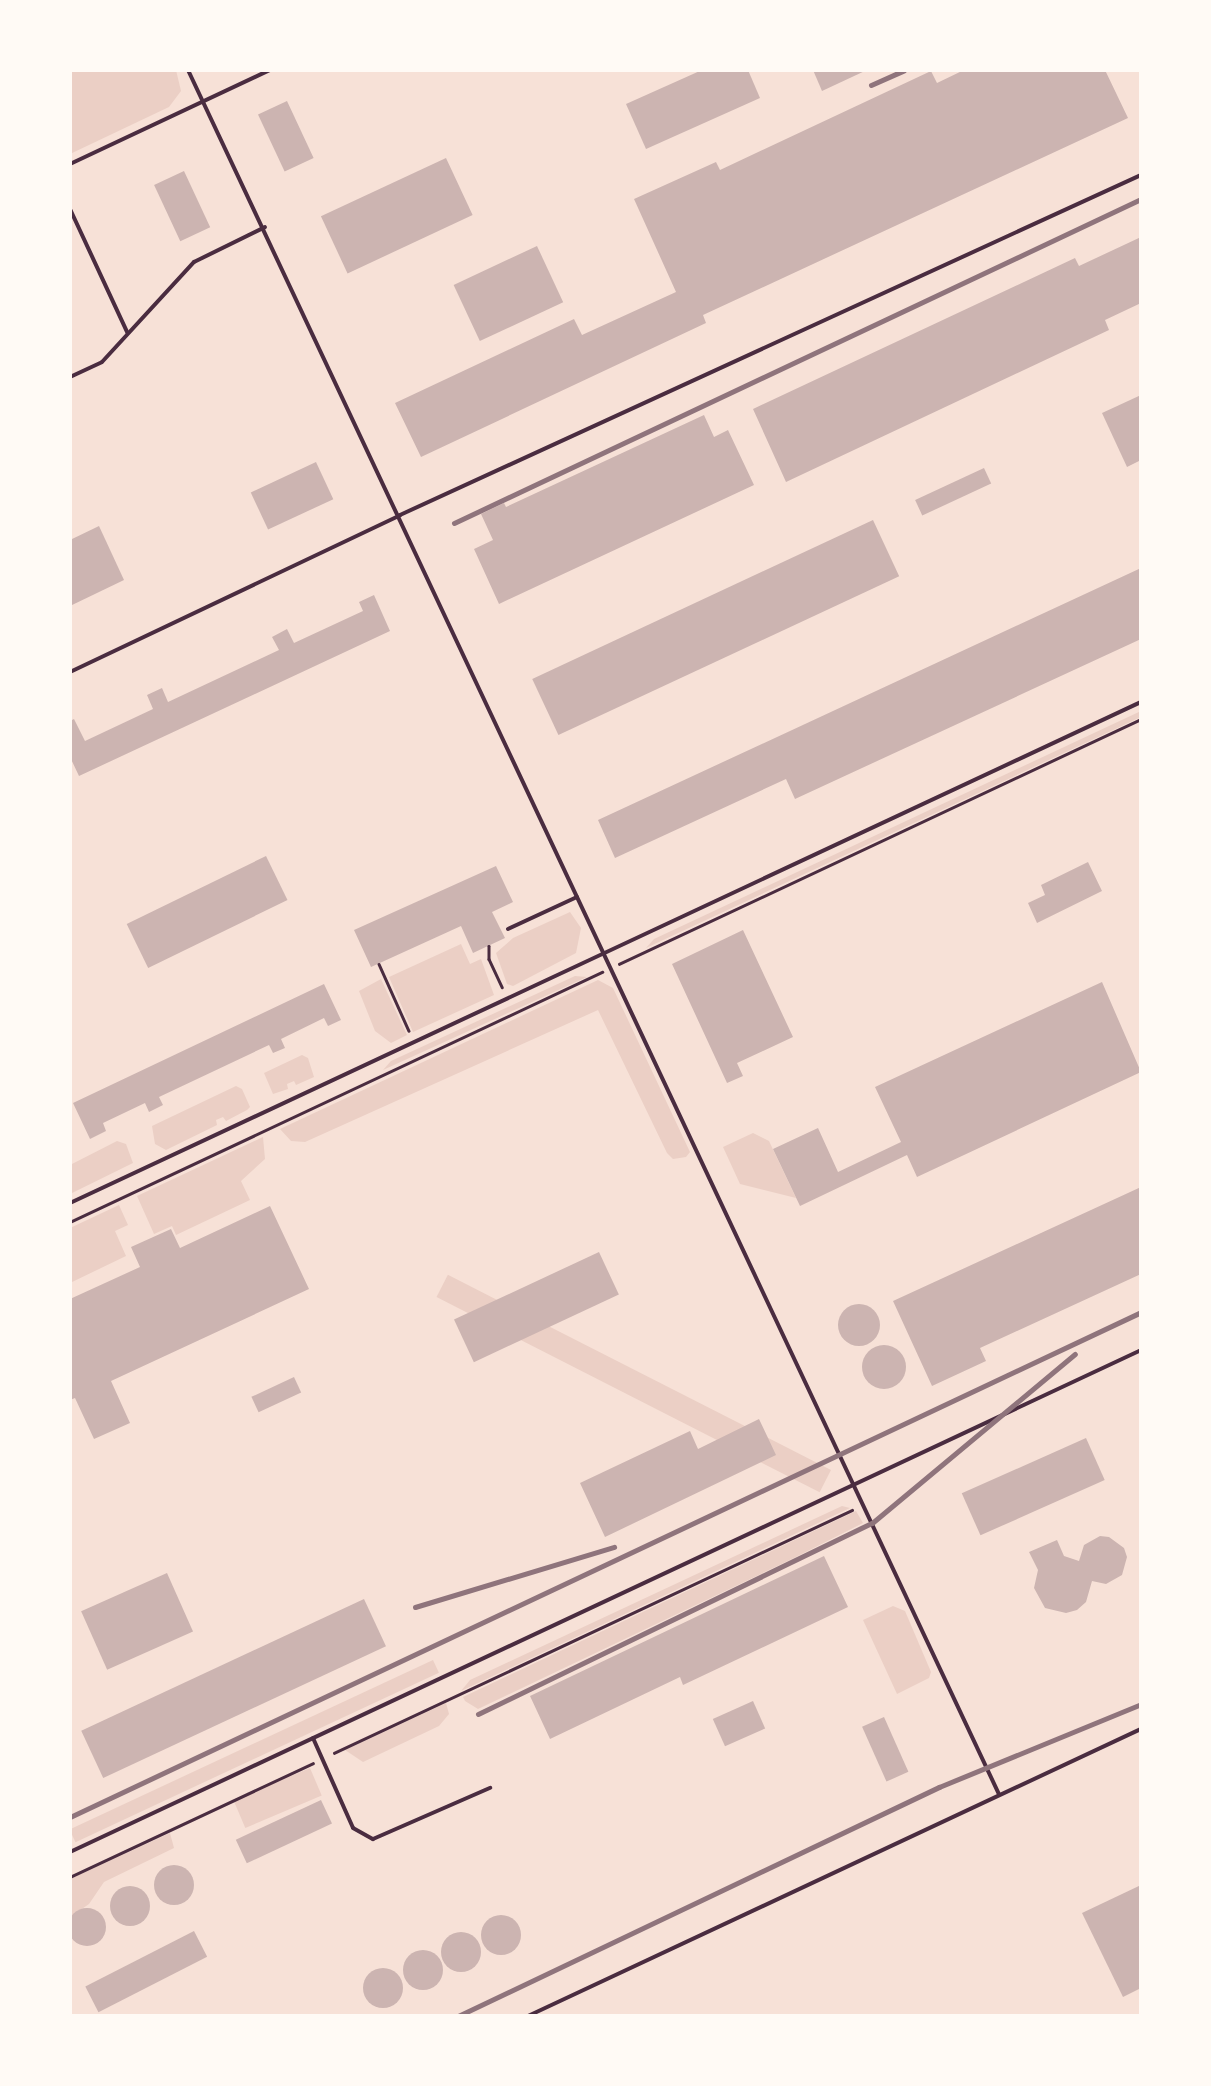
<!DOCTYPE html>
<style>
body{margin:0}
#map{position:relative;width:1211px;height:2086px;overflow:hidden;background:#f7e1d7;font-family:"Source Sans 3",sans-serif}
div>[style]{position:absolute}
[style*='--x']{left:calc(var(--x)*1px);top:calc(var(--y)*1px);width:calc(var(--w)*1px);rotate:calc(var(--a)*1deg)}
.green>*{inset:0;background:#ebcfc5;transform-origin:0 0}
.building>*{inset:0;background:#ccb4b1;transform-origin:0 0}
.round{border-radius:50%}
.path>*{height:2.5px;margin:-1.25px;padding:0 1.25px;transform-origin:1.25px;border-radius:1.25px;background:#4a2c40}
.service>*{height:4px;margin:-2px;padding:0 2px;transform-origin:2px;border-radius:2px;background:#4a2c40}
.rail>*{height:5px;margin:-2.5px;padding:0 2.5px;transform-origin:2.5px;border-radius:2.5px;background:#8f747c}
span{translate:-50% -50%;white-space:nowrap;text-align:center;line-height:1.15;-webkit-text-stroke:8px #fffaf5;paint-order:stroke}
.frame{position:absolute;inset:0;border:72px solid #fffaf5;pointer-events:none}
</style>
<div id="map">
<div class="green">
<div style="clip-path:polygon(70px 70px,176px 70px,181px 91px,169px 107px,70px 154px)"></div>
<div style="clip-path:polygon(1141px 711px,1141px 717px,646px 948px,654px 939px)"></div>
<div style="clip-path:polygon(570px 912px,581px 928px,576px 953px,513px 986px,507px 984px,496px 953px,513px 938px)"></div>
<div style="clip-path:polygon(461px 944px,470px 964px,481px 959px,494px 995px,413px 1032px,389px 977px)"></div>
<div style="clip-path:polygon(575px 976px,587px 977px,383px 1070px,391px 1061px)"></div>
<div style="clip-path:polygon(381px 979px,407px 1035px,391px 1043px,375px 1031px,359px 991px)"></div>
<div style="clip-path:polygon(598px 980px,613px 988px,690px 1152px,686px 1157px,673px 1159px,667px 1153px,598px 1010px,305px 1142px,291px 1141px,280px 1129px)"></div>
<div style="clip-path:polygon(302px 1055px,308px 1058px,314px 1077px,296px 1085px,294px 1081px,287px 1084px,288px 1089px,273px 1094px,264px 1073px)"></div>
<div style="clip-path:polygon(236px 1086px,242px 1089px,250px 1107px,247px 1110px,226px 1121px,223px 1117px,216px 1120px,217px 1125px,166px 1150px,155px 1144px,152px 1126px)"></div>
<div style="clip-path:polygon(753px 1133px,769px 1141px,796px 1198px,740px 1184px,723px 1147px)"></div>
<div style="clip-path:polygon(263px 1137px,265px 1159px,241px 1181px,250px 1200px,176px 1235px,172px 1226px,154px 1234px,137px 1196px)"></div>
<div style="clip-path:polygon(117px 1141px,126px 1144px,133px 1163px,70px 1194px,70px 1165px)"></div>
<div style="clip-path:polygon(119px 1205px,128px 1225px,115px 1231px,126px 1256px,70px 1283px,70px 1228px)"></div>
<div style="left:831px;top:1470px;width:25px;height:430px;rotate:117deg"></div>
<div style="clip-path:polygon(842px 1506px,850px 1508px,461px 1691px,470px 1680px)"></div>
<div style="clip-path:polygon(856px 1511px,863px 1523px,792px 1559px,478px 1709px,465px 1701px,463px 1697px)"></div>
<div style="clip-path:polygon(893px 1606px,905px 1611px,931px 1672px,929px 1678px,897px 1694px,863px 1620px)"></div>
<div style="left:433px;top:1660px;width:14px;height:401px;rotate:65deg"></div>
<div style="clip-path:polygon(446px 1703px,449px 1714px,439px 1726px,363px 1762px,345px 1750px)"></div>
<div style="left:310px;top:1768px;width:30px;height:83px;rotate:67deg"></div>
<div style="clip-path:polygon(170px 1833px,174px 1848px,104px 1882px,89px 1904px,70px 1917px,70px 1879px)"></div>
</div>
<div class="building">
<div style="clip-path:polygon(702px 70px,748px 70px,760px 98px,646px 149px,626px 104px)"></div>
<div style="clip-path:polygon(813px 70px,867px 70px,822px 91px)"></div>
<div style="clip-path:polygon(964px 70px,1105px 70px,1128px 118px,703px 315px,706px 323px,421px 457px,395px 403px,574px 319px,582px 335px,676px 292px,634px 199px,716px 162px,720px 170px,931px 71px,937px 83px)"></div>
<div style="left:287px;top:101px;width:63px;height:32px;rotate:65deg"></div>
<div style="left:446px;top:158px;width:63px;height:138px;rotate:65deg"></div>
<div style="left:184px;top:171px;width:62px;height:33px;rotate:65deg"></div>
<div style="clip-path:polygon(1141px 237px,1141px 303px,1105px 320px,1109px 330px,786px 482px,753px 409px,1075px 258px,1079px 266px)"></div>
<div style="left:537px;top:246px;width:62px;height:92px;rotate:65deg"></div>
<div style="clip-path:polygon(1141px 395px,1141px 460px,1127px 467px,1102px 413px)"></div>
<div style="clip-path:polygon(704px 415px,714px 437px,728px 430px,754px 485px,499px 604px,474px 549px,493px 540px,481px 514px,504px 503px,506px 507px)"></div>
<div style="left:316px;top:462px;width:41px;height:72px;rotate:65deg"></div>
<div style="left:984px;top:468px;width:17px;height:76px;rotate:65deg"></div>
<div style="left:873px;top:520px;width:62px;height:376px;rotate:65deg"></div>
<div style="clip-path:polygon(99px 526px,124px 580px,70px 606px,70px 540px)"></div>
<div style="clip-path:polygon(1141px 568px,1141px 639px,795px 799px,786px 779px,615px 858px,598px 820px)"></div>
<div style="clip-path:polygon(374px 595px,390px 631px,79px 776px,70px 757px,70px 721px,74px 719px,85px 741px,153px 709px,147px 695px,162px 688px,168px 702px,279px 650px,272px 637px,287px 629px,294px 643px,363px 611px,359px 602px)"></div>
<div style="left:266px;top:856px;width:49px;height:155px;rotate:64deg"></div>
<div style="clip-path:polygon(1088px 862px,1102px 891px,1037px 923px,1028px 903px,1045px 895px,1041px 885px)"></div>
<div style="clip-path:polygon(496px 866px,513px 902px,492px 912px,505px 938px,473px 953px,461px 926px,371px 967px,354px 930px)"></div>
<div style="clip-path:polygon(743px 930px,793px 1037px,737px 1063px,743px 1076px,727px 1083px,672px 964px)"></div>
<div style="clip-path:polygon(1102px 982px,1141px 1072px,917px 1177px,907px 1155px,800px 1206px,773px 1149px,818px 1128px,838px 1172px,901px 1142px,875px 1087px)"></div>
<div style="clip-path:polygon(324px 984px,341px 1020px,328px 1026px,324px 1018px,281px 1039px,285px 1048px,273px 1053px,269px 1045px,159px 1097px,163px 1105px,149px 1112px,145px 1103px,103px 1123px,106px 1131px,90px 1139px,73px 1103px)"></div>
<div style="clip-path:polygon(1141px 1187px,1141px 1274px,980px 1348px,986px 1361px,932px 1386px,893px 1301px)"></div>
<div style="clip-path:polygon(270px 1206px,309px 1289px,111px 1381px,130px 1423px,94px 1439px,75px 1398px,70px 1400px,70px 1299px,140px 1267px,131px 1247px,171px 1229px,180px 1248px)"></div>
<div style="left:599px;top:1252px;width:47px;height:160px;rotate:65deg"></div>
<div class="round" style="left:838px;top:1304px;width:42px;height:42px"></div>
<div class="round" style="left:862px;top:1345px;width:44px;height:44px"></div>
<div style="left:294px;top:1377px;width:17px;height:47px;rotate:65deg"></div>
<div style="clip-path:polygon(759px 1419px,776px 1455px,605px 1537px,580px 1483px,690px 1431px,698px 1449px)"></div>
<div style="left:1086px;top:1438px;width:46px;height:136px;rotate:66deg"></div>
<div style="clip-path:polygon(1100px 1536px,1109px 1537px,1124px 1548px,1127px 1557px,1122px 1575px,1106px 1584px,1092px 1581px,1086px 1602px,1077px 1610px,1066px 1613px,1045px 1608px,1034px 1588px,1038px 1570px,1029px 1552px,1057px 1540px,1064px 1556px,1079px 1561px,1084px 1545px)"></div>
<div style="clip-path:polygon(824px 1556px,848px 1607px,683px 1685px,680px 1677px,550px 1739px,530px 1696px)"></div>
<div style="left:167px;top:1573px;width:64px;height:94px;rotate:66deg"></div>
<div style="left:364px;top:1599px;width:52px;height:312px;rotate:65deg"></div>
<div style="left:753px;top:1701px;width:30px;height:44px;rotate:66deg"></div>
<div style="left:884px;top:1717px;width:60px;height:24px;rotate:66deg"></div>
<div style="left:321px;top:1800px;width:26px;height:94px;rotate:65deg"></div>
<div class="round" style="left:154px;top:1865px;width:40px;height:40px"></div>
<div style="clip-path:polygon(1141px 1885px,1141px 1988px,1123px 1997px,1082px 1913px)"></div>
<div class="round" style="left:110px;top:1886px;width:40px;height:40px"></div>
<div class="round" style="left:68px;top:1908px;width:38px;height:38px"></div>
<div class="round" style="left:481px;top:1915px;width:40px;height:40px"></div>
<div style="left:194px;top:1931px;width:29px;height:122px;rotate:63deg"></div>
<div class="round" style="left:441px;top:1932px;width:40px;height:40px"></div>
<div class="round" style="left:403px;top:1950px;width:40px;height:40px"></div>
<div class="round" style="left:363px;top:1968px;width:40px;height:40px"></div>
</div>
<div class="path">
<div style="--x:489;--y:946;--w:13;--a:90"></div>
<div style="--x:489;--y:959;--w:31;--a:65"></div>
<div style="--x:379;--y:964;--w:73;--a:65.9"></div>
<div style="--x:619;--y:964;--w:577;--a:-25.14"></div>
<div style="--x:70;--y:1222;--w:588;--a:-25.17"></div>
<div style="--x:334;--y:1753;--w:572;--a:-25.13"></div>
<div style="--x:70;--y:1877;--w:268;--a:-25.1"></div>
</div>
<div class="service">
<div style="--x:188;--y:70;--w:1905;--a:64.81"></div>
<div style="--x:70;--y:164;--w:221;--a:-25.2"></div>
<div style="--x:70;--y:209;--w:136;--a:65.1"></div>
<div style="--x:70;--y:377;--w:35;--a:-25"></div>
<div style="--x:102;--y:362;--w:136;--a:-47.4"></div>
<div style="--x:194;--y:262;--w:79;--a:-26.2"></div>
<div style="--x:70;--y:672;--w:365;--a:-25.4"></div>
<div style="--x:400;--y:515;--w:815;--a:-24.65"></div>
<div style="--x:508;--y:929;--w:76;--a:-24.9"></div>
<div style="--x:70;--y:1203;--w:1182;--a:-25.07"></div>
<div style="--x:313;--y:1738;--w:98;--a:66"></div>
<div style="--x:353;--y:1828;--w:23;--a:29"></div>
<div style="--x:373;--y:1839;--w:128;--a:-23.6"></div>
<div style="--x:70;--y:1852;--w:1183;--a:-25.11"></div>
<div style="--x:528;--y:2016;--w:677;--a:-25.09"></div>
</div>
<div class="rail">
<div style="--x:871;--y:85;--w:36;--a:-24"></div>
<div style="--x:454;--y:523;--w:760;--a:-25.25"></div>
<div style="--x:415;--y:1607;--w:208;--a:-16.8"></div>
<div style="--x:478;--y:1714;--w:438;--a:-25.9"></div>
<div style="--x:872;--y:1523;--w:264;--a:-39.8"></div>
<div style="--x:70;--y:1817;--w:1184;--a:-25.24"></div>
<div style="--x:458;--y:2016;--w:533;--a:-25.46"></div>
<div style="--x:939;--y:1787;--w:218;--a:-22.3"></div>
</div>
<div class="frame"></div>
</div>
